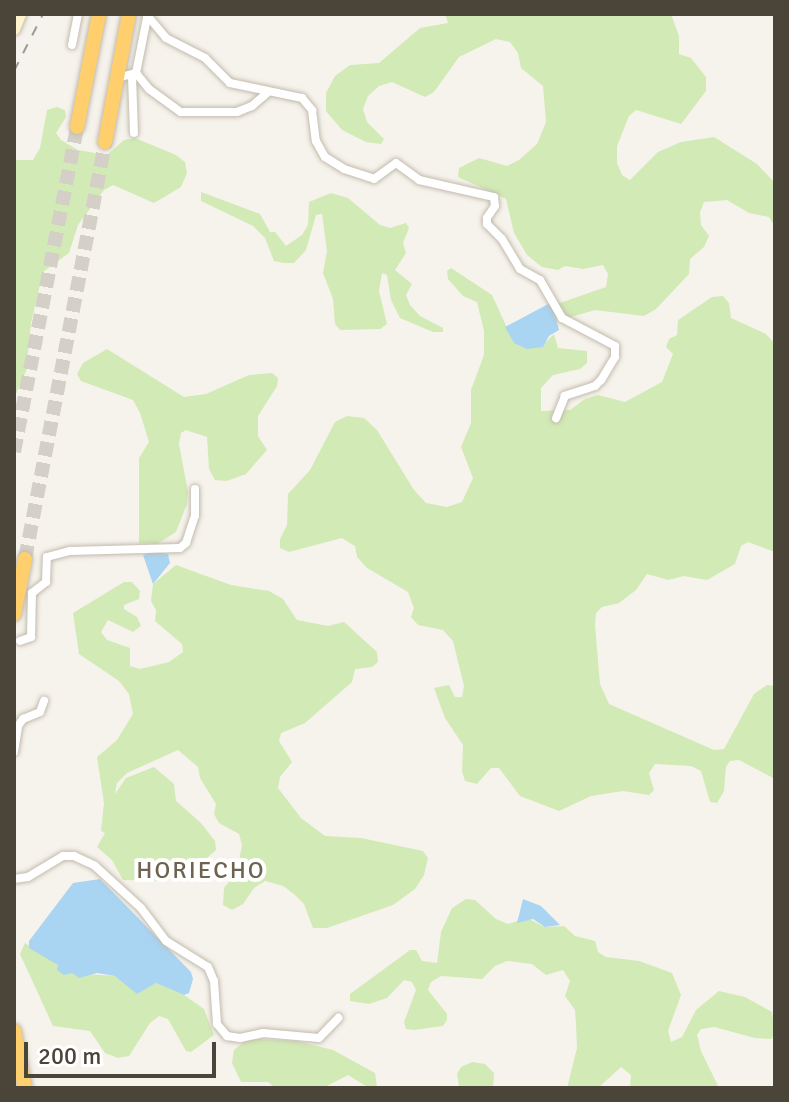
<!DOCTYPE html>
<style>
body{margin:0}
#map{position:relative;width:789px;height:1102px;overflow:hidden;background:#f6f3ec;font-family:Signika,sans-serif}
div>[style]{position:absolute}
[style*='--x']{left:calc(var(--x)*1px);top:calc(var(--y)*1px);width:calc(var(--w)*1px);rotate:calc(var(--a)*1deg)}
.green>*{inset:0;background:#d2eab5}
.water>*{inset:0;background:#a9d4f2}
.highway-tunnel>*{height:14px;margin-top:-7px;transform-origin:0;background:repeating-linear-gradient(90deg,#d4d0c8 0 14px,transparent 0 21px)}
.roads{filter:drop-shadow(0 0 2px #c2bbae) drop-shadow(0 0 2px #c2bbae)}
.street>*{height:8px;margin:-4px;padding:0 4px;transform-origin:4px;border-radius:4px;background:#fff}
.secondary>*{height:11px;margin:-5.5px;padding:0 5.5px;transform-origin:5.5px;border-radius:5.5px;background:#fff3cd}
.highway>*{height:14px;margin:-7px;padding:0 7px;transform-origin:7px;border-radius:7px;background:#ffcf6e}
.rail>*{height:2px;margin-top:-1px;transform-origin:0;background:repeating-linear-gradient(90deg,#9a9a9a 0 10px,transparent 0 20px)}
span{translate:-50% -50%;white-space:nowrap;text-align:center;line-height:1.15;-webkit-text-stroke:8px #fff;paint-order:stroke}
.quarter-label{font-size:24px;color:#6e6250;letter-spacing:2px}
.frame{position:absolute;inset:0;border:16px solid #4b4439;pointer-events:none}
.scale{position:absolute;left:24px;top:1042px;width:192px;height:36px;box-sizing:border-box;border:4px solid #4b4439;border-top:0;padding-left:10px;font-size:24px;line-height:28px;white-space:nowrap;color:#4b4439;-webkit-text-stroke:6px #fff;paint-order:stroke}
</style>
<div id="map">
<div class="green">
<div style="clip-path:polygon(445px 14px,671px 14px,679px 36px,679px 54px,691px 58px,706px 77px,706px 91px,681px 124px,636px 110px,629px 116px,617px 146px,617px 163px,622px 175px,630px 180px,658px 152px,681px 142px,714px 137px,757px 164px,775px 183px,775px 227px,769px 217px,749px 213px,727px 200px,704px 202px,700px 212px,701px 225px,709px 236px,704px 247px,690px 259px,689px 274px,656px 309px,644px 316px,595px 310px,557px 321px,554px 305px,606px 287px,608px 274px,603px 265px,583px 269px,565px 266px,558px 270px,542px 267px,527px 255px,514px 233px,506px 199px,458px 177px,459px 168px,479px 158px,507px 166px,519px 160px,537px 144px,546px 122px,543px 86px,521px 68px,518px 53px,510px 42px,496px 39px,459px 57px,434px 92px,425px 97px,392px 82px,379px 86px,368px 96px,363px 109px,367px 122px,384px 139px,381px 144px,366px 142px,342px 130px,326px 111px,326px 93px,335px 76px,350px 65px,379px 63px,420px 28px,448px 23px)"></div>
<div style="clip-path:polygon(57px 107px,65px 110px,66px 117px,56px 133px,61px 140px,78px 150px,107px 155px,124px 140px,135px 138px,176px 155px,185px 162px,187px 173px,181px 187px,154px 203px,113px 185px,104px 190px,78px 225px,69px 253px,43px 272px,31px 323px,26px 371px,14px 398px,14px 160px,33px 160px,40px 148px,47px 110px)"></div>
<div style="clip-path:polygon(201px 192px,260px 214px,270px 232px,275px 232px,286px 246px,302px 235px,308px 225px,309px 202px,331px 193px,348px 198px,380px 225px,390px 228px,406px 223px,409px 228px,403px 243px,406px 253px,395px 270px,412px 284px,406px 295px,410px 305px,420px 316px,443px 328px,443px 332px,433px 332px,400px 318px,391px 300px,387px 275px,382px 273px,379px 291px,387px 324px,380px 329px,340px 330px,335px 324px,333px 299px,323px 273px,327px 251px,322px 214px,316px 215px,306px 250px,294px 263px,284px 263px,274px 261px,265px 238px,253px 226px,201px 201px)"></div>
<div style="clip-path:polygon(451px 268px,492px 295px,514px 343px,545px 343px,554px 334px,558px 348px,587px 351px,587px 363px,580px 369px,553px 375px,541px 388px,541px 411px,570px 410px,585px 399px,598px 395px,625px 402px,662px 382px,673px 354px,666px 347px,669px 339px,677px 335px,678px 320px,712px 297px,723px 296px,729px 303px,731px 318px,766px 334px,775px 344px,775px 552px,748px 542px,741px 546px,735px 564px,707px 580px,684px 576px,668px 580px,647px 574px,636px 590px,619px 603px,602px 607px,596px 613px,595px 625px,600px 684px,609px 704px,714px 750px,724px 749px,754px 694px,767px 685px,775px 686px,775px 779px,739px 760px,730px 761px,726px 767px,724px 791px,717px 803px,710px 802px,701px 771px,691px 766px,655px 764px,649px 773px,654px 790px,649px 795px,623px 791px,591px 796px,559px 811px,520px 796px,499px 768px,491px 768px,477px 784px,465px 781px,462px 771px,463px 745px,445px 718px,434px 688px,449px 685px,455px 697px,462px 697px,464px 686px,453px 641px,443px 630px,418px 625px,411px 617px,414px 608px,408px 592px,367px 568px,357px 557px,355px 546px,342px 538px,289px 552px,280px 548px,280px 539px,287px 525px,288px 494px,310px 470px,335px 422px,347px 416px,364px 418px,377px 430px,414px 490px,426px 503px,447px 507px,462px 502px,473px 478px,461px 447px,471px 423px,471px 390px,484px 355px,484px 331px,477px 302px,463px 296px,448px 279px,447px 271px)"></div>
<div style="clip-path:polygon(107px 349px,184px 397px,206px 394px,249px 375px,272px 373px,278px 378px,277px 386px,258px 416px,258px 436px,267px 450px,246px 474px,227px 481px,215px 480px,209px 469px,207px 437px,186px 430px,181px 433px,179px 444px,188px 492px,187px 504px,176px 532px,157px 544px,139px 543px,139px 458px,149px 442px,140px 413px,133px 400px,81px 381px,77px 374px,83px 363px)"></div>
<div style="clip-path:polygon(176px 565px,231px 585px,269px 591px,283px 599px,297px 620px,328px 626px,344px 622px,377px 652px,378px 662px,372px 667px,355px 669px,352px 682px,305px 723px,281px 733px,279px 741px,292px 762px,280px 777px,278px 788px,301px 818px,325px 836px,361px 838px,423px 851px,428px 858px,424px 875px,415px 889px,393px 905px,327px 928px,313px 928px,304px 904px,294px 894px,283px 886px,265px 881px,254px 888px,243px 904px,232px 910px,223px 905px,224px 888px,237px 872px,242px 845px,239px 834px,219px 823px,214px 814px,216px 804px,200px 778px,198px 767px,178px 750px,127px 773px,117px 783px,115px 794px,126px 778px,154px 767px,174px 784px,176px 801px,201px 823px,215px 841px,216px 850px,185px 877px,162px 881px,123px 880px,112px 860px,97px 847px,105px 833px,101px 831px,104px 803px,97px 757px,117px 740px,133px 714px,129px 694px,119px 681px,79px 654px,73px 613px,124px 582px,132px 582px,140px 591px,139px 599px,124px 605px,124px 609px,137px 617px,141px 626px,133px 632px,108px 620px,101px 632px,107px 640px,130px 648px,130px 666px,140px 669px,169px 662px,183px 652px,182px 644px,155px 621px,156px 610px,151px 601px,153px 584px)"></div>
<div style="clip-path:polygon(466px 899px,475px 900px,496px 919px,508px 924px,527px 918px,545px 927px,564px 926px,575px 936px,595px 941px,598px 952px,606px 957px,639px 961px,672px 973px,681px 995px,668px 1031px,671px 1042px,682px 1037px,696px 1010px,719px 991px,745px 997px,772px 1012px,775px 1033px,771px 1039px,755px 1038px,714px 1027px,701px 1029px,697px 1035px,701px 1051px,719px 1088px,630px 1088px,631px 1075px,621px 1067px,598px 1088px,567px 1088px,577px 1048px,576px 1024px,575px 1010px,565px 996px,570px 981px,563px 970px,546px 975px,532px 964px,507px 961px,495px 966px,482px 979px,441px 976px,431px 982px,428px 990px,447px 1014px,447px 1020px,443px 1026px,414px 1030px,406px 1029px,404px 1022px,416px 990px,412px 982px,404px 980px,387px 998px,369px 1004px,350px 1001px,350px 994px,410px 950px,416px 950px,422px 961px,437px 963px,441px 932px,452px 908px)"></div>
<div style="clip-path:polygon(25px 943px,72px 973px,116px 976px,137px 993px,156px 983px,184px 995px,204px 1009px,214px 1035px,191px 1052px,186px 1051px,168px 1019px,159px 1016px,150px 1023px,129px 1056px,118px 1058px,105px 1053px,90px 1031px,53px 1026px,20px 954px)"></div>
<div style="clip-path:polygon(259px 1039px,297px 1041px,333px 1050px,375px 1073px,377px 1087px,369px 1088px,348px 1075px,323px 1088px,275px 1088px,268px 1082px,241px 1082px,232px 1063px,234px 1050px,244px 1042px)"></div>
<div style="clip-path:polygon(472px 1062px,485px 1064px,494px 1073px,493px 1088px,459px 1086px,457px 1074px,461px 1067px)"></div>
</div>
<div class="water">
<div style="clip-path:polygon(552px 302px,559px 330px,549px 336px,543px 347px,527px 349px,514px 343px,505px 327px)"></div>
<div style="clip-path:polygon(156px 551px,168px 554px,170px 563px,153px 584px,143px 555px)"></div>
<div style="clip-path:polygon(100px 879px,191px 972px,193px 979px,189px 993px,184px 995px,156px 983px,137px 994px,115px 976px,97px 973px,79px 978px,72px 973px,64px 975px,57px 970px,58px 965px,29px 948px,29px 941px,73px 883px)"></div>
<div style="clip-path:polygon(523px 899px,541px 906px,560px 925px,545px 927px,533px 919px,517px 923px)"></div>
</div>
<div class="highway-tunnel">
<div style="--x:14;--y:452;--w:331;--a:-79"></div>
<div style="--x:25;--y:559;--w:425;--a:-79.1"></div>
</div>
<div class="roads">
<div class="street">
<div style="--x:146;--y:14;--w:31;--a:50"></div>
<div style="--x:166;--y:38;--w:44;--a:27.1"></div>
<div style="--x:205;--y:58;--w:35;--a:45"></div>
<div style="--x:230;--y:83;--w:74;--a:11.8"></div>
<div style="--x:302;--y:98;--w:16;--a:50"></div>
<div style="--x:312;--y:110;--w:31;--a:83"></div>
<div style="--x:316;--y:141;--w:18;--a:61"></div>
<div style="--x:325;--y:157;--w:22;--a:32"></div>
<div style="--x:344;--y:169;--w:32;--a:18"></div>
<div style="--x:374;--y:179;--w:27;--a:-36"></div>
<div style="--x:396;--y:163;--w:29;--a:36"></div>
<div style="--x:419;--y:180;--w:77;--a:12.8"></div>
<div style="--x:494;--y:197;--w:9;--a:84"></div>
<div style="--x:495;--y:206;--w:14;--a:124"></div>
<div style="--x:487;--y:218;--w:6;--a:90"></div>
<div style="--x:487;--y:224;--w:21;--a:45"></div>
<div style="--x:502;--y:239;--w:35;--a:59"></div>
<div style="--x:520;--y:269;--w:23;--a:29"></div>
<div style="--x:540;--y:280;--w:44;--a:59.9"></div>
<div style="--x:562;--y:318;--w:60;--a:27.8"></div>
<div style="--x:615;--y:346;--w:11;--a:90"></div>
<div style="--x:615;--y:357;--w:27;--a:121"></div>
<div style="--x:601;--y:380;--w:8;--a:135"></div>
<div style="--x:595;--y:386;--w:32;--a:162"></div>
<div style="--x:565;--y:396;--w:24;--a:112"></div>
<div style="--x:72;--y:45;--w:32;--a:-79"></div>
<div style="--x:136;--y:73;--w:21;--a:51"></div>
<div style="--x:149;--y:89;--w:39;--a:36"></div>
<div style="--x:181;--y:112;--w:56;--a:0"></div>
<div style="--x:237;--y:112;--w:16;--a:-22"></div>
<div style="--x:252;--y:106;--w:20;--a:-41"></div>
<div style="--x:132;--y:76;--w:57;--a:88"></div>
<div style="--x:117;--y:78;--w:20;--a:-15"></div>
<div style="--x:136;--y:73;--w:56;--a:-78.7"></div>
<div style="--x:20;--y:641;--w:12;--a:-20"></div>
<div style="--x:31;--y:637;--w:44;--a:-88.7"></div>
<div style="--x:32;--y:593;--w:18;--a:-38"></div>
<div style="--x:46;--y:582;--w:25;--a:-88"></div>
<div style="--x:47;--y:557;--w:24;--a:-15"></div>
<div style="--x:70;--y:551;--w:110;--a:-1.6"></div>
<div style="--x:180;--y:548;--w:8;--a:-40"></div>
<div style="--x:186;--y:543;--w:28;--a:-72"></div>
<div style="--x:195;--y:516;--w:27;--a:-90"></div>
<div style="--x:14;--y:752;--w:26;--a:-81"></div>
<div style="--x:18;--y:726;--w:9;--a:-54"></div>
<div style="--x:23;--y:719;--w:18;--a:-22"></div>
<div style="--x:40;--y:712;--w:12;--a:-70"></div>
<div style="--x:14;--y:879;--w:14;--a:-8"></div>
<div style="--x:28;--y:877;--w:41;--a:-31"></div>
<div style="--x:63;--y:856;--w:11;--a:0"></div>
<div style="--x:74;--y:856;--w:23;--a:25"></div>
<div style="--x:95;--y:866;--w:62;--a:42.4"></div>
<div style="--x:141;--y:908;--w:41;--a:52.9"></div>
<div style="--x:166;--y:941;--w:49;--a:31.8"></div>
<div style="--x:208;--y:967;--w:15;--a:67"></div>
<div style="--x:214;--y:981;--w:43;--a:86"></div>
<div style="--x:217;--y:1024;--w:16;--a:50"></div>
<div style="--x:227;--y:1036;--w:13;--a:9"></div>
<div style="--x:240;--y:1038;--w:24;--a:-12"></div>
<div style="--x:263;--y:1033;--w:56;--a:5.1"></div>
<div style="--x:319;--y:1038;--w:28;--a:-46"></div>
</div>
<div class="secondary">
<div style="--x:14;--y:29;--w:16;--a:-68"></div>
</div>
<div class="highway">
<div style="--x:77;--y:127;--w:115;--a:-79"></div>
<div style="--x:105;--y:142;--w:130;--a:-79.4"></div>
<div style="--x:14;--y:614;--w:56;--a:-78.7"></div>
<div style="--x:14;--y:1031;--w:58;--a:79.1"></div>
</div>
</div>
<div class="rail">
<div style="--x:14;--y:71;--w:64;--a:-63"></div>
</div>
<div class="quarter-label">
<span style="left:201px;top:871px">HORIECHO</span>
</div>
<div class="frame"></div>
<div class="scale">200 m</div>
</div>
